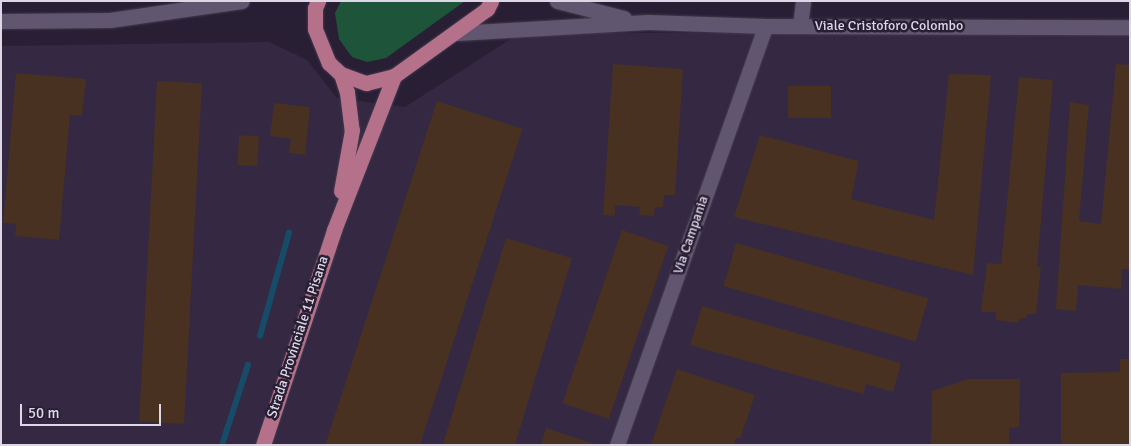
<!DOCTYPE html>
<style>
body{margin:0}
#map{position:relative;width:1131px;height:446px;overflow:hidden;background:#291f35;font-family:Signika,sans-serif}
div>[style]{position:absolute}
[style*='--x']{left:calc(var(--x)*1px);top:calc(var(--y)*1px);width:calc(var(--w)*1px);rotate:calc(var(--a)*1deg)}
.built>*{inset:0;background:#342843}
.green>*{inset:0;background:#1d543a}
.stream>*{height:5.5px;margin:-2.75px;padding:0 2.75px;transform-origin:2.75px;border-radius:2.75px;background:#164c67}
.building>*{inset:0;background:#483121;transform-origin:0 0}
.roads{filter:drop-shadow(0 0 1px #433a4c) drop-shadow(0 0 1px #433a4c)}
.minor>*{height:15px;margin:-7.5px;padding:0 7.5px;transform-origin:7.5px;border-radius:7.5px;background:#60566f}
.major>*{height:15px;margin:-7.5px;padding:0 7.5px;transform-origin:7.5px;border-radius:7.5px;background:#b6718a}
span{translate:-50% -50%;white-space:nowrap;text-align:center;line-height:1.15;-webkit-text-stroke:5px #291f35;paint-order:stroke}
.street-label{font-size:14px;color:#ddd7e6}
.frame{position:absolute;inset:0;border:2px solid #ddd7e6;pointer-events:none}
.scale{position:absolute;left:20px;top:404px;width:141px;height:22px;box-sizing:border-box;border:2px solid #ddd7e6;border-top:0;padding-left:6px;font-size:15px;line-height:18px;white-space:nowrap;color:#ddd7e6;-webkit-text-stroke:4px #291f35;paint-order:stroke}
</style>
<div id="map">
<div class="built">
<div style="clip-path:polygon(520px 33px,1130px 33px,1130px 445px,1px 445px,1px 46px,269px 42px,307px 60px,337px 98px,405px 107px)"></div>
</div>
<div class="green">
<div style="clip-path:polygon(341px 1px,465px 1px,386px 58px,367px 62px,352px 57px,339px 39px,335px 13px)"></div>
</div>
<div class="stream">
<div style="--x:260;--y:336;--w:107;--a:-74.3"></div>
<div style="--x:222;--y:445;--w:84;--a:-72"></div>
</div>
<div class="building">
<div style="clip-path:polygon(613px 64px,683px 69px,675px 195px,664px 195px,663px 207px,655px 207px,654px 216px,639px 215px,640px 207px,615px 205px,615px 216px,603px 215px)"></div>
<div style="clip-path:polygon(1116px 64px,1130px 65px,1130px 269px,1122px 269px,1121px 289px,1078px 285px,1076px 311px,1056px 309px,1070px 102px,1089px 105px,1079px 221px,1101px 224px)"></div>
<div style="clip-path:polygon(16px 73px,86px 79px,82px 116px,70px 115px,59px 240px,15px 236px,16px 224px,3px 223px)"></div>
<div style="clip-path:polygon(949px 74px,991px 75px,973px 275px,734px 217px,760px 135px,859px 161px,851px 199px,934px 220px)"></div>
<div style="clip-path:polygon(1019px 77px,1053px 80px,1037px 267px,1041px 267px,1036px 314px,1027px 314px,1027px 318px,1019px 319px,1018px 323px,996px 320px,996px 312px,981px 312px,987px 263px,1001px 264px)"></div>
<div style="left:157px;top:81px;width:45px;height:341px;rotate:3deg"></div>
<div style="left:788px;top:86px;width:43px;height:32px"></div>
<div style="left:437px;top:101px;width:90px;height:362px;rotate:18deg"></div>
<div style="clip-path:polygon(274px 103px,310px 107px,305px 155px,289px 153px,291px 139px,270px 136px)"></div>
<div style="left:239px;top:135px;width:20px;height:30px;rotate:3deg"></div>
<div style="left:622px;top:230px;width:49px;height:183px;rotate:19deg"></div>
<div style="left:506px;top:238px;width:69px;height:218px;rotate:17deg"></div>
<div style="left:736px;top:243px;width:200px;height:45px;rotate:16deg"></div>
<div style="clip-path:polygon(702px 306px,901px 363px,893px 392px,866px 384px,863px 394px,690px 345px)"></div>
<div style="clip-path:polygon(1120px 359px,1130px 359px,1130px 445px,1061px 445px,1061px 373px,1120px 372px)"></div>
<div style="clip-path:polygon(677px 369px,755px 395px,740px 439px,736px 438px,734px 445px,651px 445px)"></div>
<div style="clip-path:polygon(968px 379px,1020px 379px,1019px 427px,1009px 428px,1009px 445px,931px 445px,932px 391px)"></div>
<div style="clip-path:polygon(546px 428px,594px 444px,594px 445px,541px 445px)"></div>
</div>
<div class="roads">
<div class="minor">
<div style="--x:557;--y:1;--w:69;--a:14.2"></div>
<div style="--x:1;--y:21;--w:109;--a:-0.5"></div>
<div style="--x:110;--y:20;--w:133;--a:-8.2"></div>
<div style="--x:800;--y:26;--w:25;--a:-83"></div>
<div style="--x:457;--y:33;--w:191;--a:-3.3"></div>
<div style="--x:648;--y:22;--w:117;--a:2"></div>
<div style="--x:765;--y:26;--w:365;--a:0.2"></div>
<div style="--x:617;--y:445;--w:444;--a:-70.5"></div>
</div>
<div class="major">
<div style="--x:318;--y:1;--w:8;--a:113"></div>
<div style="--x:315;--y:8;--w:21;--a:90"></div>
<div style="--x:315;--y:29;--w:37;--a:68"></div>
<div style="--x:329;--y:63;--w:16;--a:43"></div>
<div style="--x:341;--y:74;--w:27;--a:20"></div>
<div style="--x:366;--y:83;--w:29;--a:-14"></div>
<div style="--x:394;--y:76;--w:115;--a:-35.8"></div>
<div style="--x:487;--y:9;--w:9;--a:-63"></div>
<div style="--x:341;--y:74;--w:19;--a:72"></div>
<div style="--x:347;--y:92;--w:38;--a:83"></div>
<div style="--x:352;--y:130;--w:62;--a:100.2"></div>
<div style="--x:263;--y:445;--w:226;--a:-71.7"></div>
<div style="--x:334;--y:230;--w:165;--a:-68.7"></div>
</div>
</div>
<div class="street-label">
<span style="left:889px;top:26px">Viale Cristoforo Colombo</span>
<span style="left:691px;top:235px;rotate:-71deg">Via Campania</span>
<span style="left:298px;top:337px;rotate:-72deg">Strada Provinciale 11 Pisana</span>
</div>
<div class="frame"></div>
<div class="scale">50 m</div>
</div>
